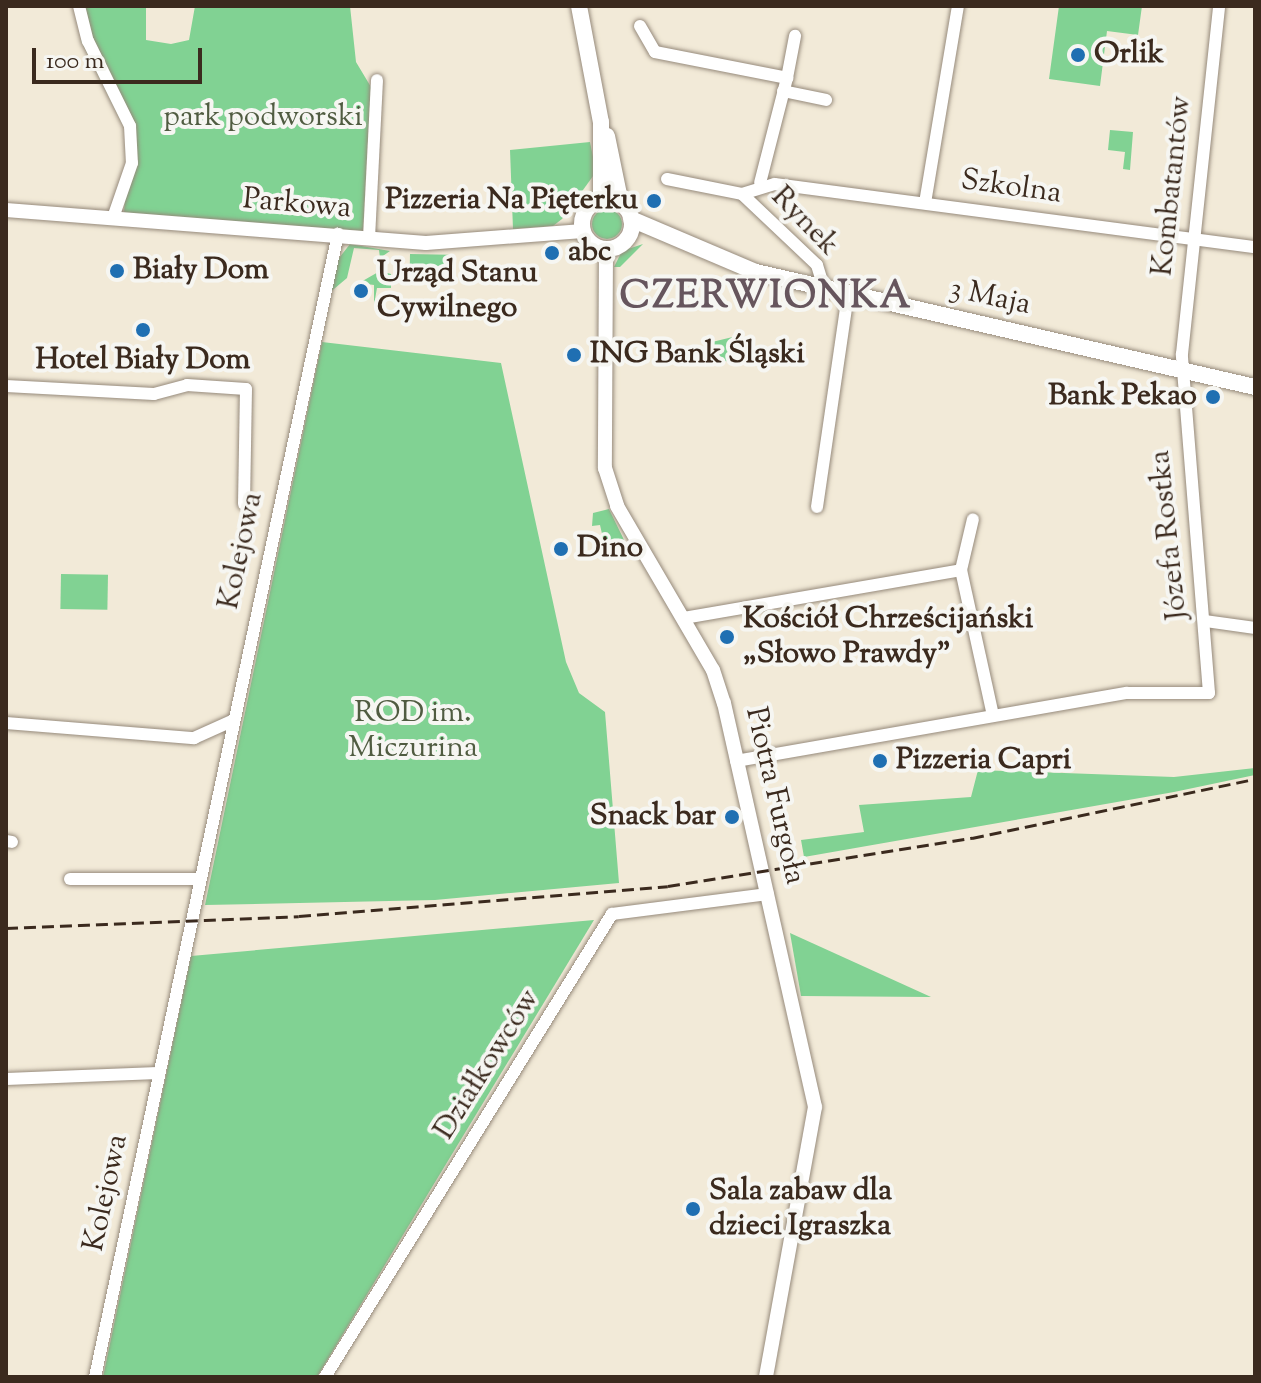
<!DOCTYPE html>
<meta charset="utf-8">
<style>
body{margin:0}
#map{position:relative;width:1261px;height:1383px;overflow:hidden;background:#f2ead8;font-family:"Sorts Mill Goudy",serif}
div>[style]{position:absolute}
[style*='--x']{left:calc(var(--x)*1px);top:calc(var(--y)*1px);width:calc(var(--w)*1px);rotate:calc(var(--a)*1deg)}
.green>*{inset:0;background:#81d293;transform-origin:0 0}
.round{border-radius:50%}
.roads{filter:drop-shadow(0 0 2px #968a7b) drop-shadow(0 0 2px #968a7b)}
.minor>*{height:12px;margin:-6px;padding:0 6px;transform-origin:6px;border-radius:6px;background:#fff}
.tertiary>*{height:14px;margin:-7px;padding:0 7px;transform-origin:7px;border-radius:7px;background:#fff}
.secondary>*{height:16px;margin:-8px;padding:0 8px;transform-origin:8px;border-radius:8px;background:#fff}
.secondary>.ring{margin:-8px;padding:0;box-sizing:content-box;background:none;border:16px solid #fff;border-radius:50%}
.rail>*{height:3px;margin-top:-1.5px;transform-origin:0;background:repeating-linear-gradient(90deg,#3b2a1e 0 12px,transparent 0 18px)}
.dots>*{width:22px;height:22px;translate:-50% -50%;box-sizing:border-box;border:4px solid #f6f6f2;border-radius:50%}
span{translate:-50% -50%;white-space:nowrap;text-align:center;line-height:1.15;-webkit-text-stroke:8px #f6f6f2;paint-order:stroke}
.poi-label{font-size:30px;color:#3b2a1e;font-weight:700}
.left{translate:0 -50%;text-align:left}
.right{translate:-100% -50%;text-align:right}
.park-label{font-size:30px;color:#505c41}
.street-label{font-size:30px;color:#3b2a1e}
.district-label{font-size:38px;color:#66555d;font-weight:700;letter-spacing:2px}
.frame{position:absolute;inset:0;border:8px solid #3b2a1e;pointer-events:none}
.scale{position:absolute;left:32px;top:48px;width:170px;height:36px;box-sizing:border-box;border:4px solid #3b2a1e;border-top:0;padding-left:10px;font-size:24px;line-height:28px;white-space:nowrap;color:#3b2a1e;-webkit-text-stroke:6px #f6f6f2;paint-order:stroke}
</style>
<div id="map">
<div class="green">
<div style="clip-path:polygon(85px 6px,146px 6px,146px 40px,171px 44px,189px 40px,195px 6px,350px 6px,356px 62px,371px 87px,363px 231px,124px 214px,128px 135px,81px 41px)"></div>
<div style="clip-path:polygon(1059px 6px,1142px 6px,1138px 35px,1107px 31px,1100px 86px,1049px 79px)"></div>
<div style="clip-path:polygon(1110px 130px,1133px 132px,1130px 170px,1123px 169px,1125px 152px,1108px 150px)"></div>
<div style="clip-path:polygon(590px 142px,596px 172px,562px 219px,553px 226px,513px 229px,510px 150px)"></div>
<div class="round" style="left:592px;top:209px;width:30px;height:30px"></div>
<div style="clip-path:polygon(350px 244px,390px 251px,380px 258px,379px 250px,354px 248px,347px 278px,328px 294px,336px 262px)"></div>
<div style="clip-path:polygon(643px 244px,620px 267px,614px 267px,622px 251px)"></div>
<div style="left:410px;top:254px;width:39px;height:12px;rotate:1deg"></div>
<div style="clip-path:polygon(380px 271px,391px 274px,391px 288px,377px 288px,374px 305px,374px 285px,359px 283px)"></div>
<div style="clip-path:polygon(741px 335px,733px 362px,700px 358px,712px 342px)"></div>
<div style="clip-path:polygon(322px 342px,501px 363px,566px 662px,579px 693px,605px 712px,619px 883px,435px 900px,205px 905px)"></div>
<div style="clip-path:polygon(609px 509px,626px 544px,616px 552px,606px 551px,600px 525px,592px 526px,593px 513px)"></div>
<div style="left:61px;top:574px;width:47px;height:35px;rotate:1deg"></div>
<div style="clip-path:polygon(1255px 768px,1255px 775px,1174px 792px,804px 857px,801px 840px,864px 832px,859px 805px,971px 797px,978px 770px,1174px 777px)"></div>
<div style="clip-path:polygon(594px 920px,317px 1377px,103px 1377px,191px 956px)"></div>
<div style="clip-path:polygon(790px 933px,931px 997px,801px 996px)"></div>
</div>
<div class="roads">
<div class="minor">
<div style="--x:79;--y:6;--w:36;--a:76"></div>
<div style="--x:88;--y:41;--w:95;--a:63.7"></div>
<div style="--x:130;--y:126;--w:37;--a:87"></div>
<div style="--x:132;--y:163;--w:58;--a:109.1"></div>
<div style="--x:640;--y:26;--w:30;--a:60"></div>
<div style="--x:655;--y:52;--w:135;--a:11.1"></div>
<div style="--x:787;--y:78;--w:108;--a:104.4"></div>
<div style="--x:787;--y:78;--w:43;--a:-79.2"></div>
<div style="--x:783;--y:91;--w:44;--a:11.8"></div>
<div style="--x:667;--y:179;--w:76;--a:11.3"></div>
<div style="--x:925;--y:203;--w:200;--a:-80.5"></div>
<div style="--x:369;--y:238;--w:158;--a:-87.1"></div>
<div style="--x:824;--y:288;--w:24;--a:-107"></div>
<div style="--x:817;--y:265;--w:103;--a:-136.6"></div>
<div style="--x:742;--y:194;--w:34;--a:-17"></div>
<div style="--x:775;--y:184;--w:484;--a:7.5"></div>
<div style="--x:6;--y:386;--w:148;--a:3.1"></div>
<div style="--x:154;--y:394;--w:34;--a:-15"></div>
<div style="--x:187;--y:385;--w:59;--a:3.9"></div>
<div style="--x:246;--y:389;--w:115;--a:91"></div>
<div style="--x:817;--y:507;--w:215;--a:-81.7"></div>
<div style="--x:961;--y:570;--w:52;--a:-76.8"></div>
<div style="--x:684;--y:618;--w:281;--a:-9.8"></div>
<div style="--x:961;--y:570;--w:148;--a:77.6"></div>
<div style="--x:1205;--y:621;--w:50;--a:8"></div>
<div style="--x:6;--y:723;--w:189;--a:4.6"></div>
<div style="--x:194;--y:738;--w:42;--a:-24.1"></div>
<div style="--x:736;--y:761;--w:397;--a:-9.9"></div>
<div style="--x:1127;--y:693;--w:82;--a:0"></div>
<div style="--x:1209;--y:693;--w:340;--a:-94.6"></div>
<div style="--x:1182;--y:354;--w:350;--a:-83.9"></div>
<div style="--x:6;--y:841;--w:6;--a:9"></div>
<div style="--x:70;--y:879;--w:129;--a:0"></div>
<div style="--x:6;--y:1079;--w:152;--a:-2.3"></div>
<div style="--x:95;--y:1377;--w:1169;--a:-78"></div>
<div style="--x:325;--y:1377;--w:545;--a:-58.21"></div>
<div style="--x:612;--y:914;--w:157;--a:-7.3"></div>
</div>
<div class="tertiary">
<div style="--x:6;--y:210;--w:421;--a:4.5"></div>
<div style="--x:426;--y:243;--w:157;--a:-4.4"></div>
<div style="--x:606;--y:249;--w:219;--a:90.3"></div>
<div style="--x:605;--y:468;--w:40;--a:72"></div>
<div style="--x:617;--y:506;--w:190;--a:59.7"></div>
<div style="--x:713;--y:670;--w:35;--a:72"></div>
<div style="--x:724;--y:703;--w:414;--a:77.3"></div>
<div style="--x:815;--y:1107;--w:274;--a:100.3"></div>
</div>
<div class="secondary">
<div style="--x:579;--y:6;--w:118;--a:79.3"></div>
<div style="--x:601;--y:122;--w:78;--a:90"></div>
<div style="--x:607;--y:136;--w:69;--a:78.4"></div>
<div class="ring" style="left:582px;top:199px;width:34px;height:34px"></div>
<div style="--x:631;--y:219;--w:136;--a:23"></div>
<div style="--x:756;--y:272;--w:512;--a:12.98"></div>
</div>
</div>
<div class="rail">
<div style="--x:6;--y:928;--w:293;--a:-2.3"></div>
<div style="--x:299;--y:916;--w:370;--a:-4.6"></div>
<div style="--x:668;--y:886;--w:308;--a:-9"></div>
<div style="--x:972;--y:838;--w:289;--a:-11.8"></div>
</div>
<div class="dots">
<div style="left:1078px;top:55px;background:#1f6fb2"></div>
<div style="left:654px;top:201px;background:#1f6fb2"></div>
<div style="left:552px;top:253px;background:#1f6fb2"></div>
<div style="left:117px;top:271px;background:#1f6fb2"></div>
<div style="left:361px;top:291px;background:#1f6fb2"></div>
<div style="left:143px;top:330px;background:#1f6fb2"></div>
<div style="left:574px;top:355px;background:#1f6fb2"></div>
<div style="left:1213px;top:397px;background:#1f6fb2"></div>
<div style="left:561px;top:549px;background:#1f6fb2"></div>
<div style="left:727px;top:637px;background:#1f6fb2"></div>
<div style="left:880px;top:761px;background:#1f6fb2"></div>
<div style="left:732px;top:817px;background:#1f6fb2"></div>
<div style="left:693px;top:1209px;background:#1f6fb2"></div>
</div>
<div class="poi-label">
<span class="left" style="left:1094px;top:55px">Orlik</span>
<span class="right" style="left:638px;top:201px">Pizzeria Na Pięterku</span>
<span class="left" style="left:568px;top:253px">abc</span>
<span class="left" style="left:133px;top:271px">Biały Dom</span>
<span class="left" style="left:377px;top:291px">Urząd Stanu<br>Cywilnego</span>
<span class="left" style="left:590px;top:355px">ING Bank Śląski</span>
<span style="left:143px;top:361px">Hotel Biały Dom</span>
<span class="right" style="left:1197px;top:397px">Bank Pekao</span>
<span class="left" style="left:577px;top:549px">Dino</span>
<span class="left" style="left:743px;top:637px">Kościół Chrześcijański<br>„Słowo Prawdy”</span>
<span class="left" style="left:896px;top:761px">Pizzeria Capri</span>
<span class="right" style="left:716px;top:817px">Snack bar</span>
<span class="left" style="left:709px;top:1209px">Sala zabaw dla<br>dzieci Igraszka</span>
</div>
<div class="park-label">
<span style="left:263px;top:118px">park podworski</span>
<span style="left:413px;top:731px">ROD im.<br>Miczurina</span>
</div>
<div class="street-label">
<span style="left:1173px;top:186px;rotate:-84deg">Kombatantów</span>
<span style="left:1011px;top:188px;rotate:8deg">Szkolna</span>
<span style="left:297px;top:205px;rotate:5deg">Parkowa</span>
<span style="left:804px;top:222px;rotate:46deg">Rynek</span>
<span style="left:990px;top:298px;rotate:12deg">3 Maja</span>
<span style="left:1170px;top:535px;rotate:-96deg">Józefa Rostka</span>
<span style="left:242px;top:551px;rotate:-78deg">Kolejowa</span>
<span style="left:774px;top:796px;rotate:77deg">Piotra Furgoła</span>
<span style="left:488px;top:1065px;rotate:-58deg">Działkowców</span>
<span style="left:107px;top:1193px;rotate:-78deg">Kolejowa</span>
</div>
<div class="district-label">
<span style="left:766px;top:299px">CZERWIONKA</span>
</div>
<div class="frame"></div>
<div class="scale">100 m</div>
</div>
